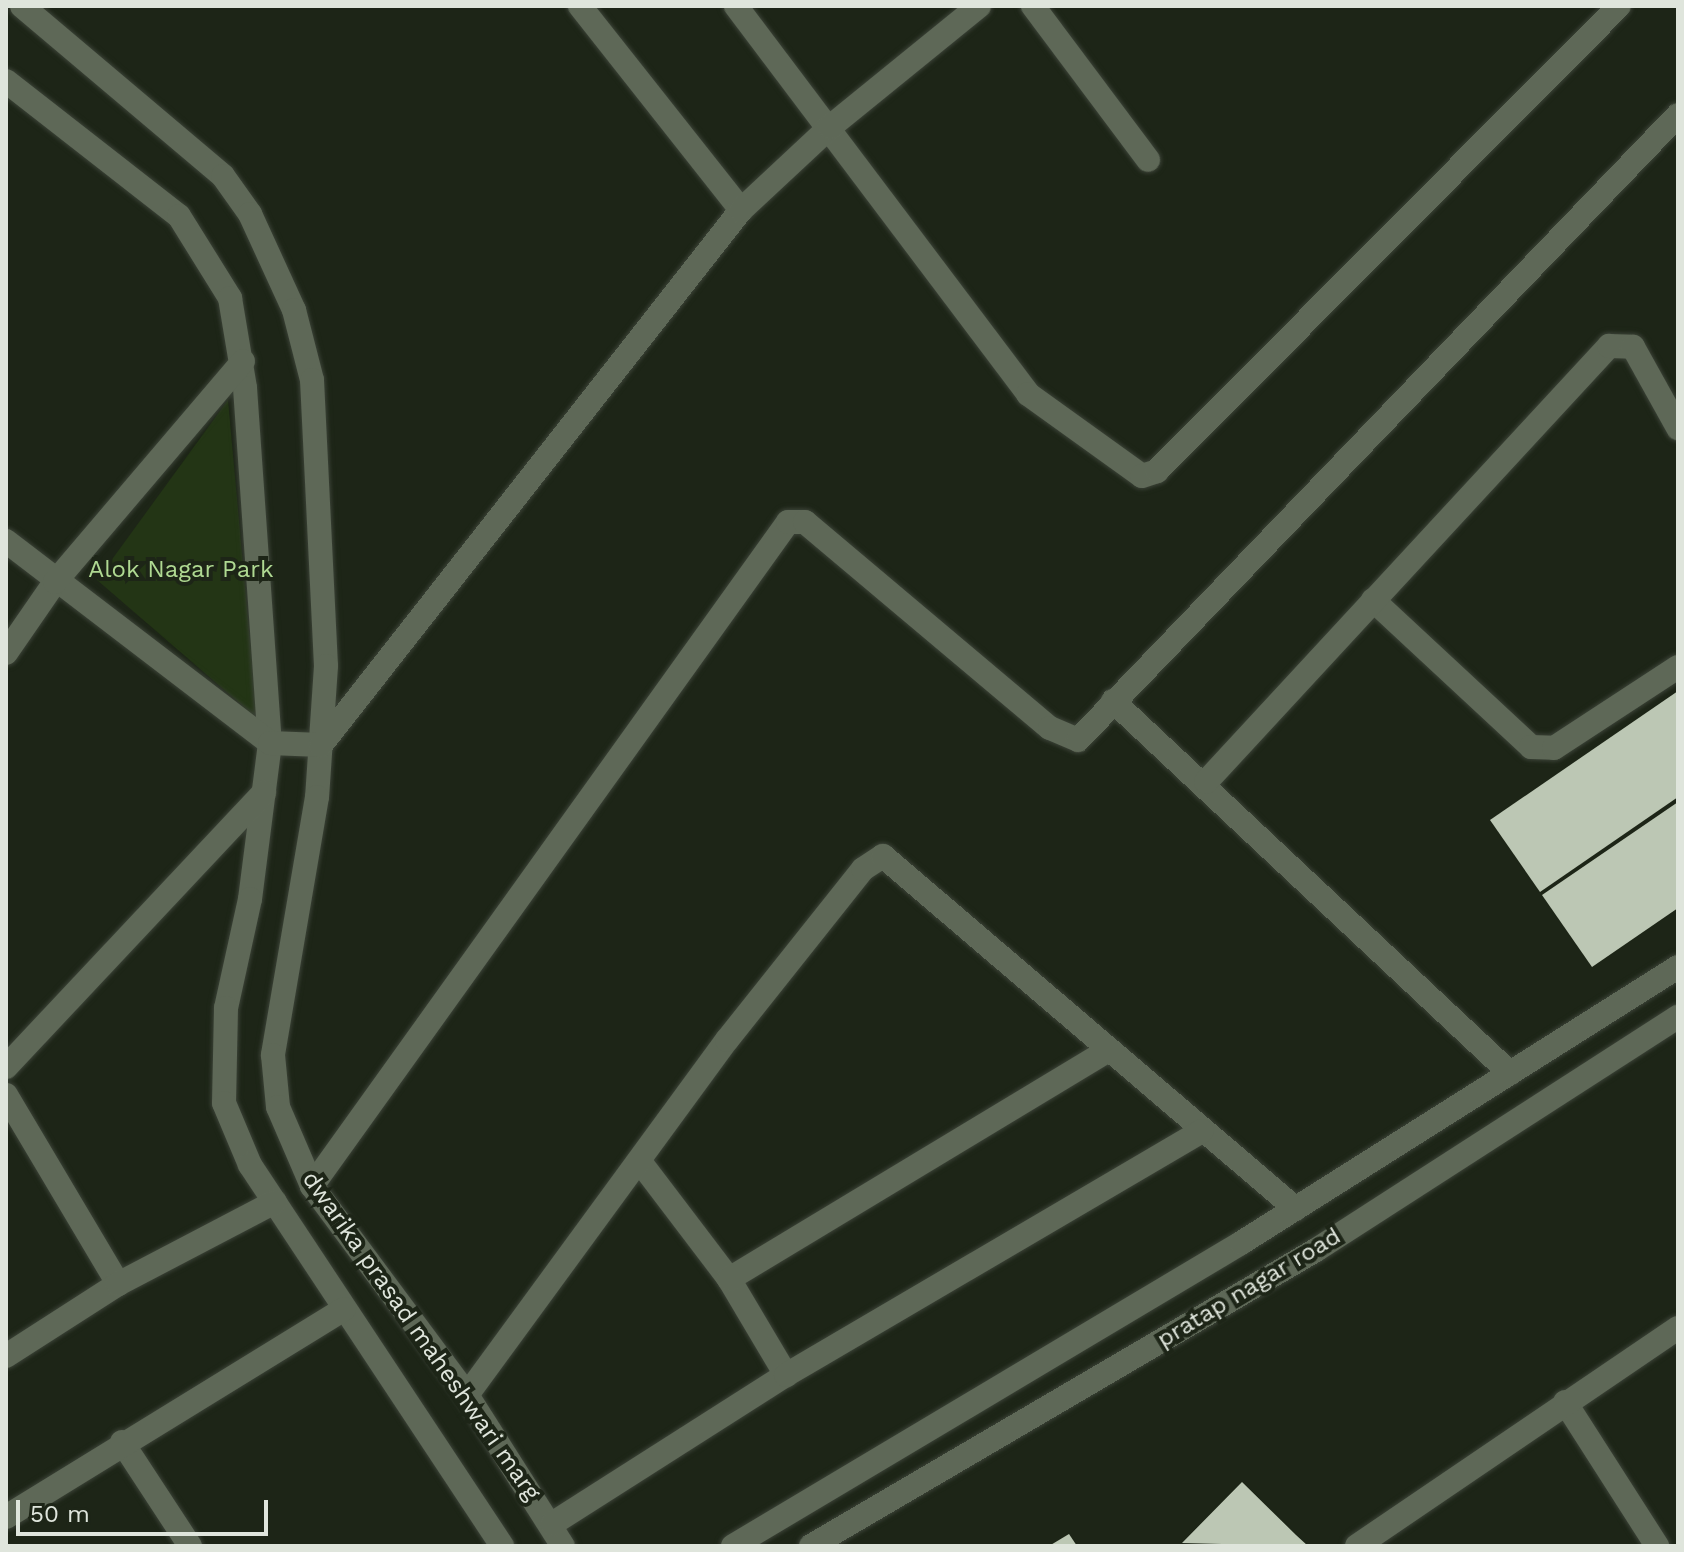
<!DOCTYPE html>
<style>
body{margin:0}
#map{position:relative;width:1684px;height:1552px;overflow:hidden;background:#1d2517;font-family:"Work Sans",sans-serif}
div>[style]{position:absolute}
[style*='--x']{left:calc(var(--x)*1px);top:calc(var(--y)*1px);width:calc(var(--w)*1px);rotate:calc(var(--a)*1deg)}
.green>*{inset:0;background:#233515}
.building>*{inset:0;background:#bcc7b4}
.roads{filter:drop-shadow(0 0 2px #3b4237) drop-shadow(0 0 2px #3b4237)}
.minor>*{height:24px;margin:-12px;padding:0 12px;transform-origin:12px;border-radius:12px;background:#5e6857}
span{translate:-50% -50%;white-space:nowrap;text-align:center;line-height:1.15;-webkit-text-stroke:8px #1d2517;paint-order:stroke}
.park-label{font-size:24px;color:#afd992}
.street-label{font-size:24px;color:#dfe5dc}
.frame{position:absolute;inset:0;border:8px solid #dfe5dc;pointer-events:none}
.scale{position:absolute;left:16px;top:1500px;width:252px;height:36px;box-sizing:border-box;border:4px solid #dfe5dc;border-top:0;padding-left:10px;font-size:24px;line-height:28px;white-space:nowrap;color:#dfe5dc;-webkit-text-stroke:6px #1d2517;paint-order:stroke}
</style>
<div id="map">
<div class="green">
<div style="clip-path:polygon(228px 400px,257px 718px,97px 580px)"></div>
</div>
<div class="building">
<div style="clip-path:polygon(1678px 691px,1678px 797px,1540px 892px,1490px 820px)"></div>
<div style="clip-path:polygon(1678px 802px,1678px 908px,1592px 967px,1542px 895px)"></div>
<div style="clip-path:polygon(1242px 1482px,1296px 1535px,1308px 1546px,1182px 1543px)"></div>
<div style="clip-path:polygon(1069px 1534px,1077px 1546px,1049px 1546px)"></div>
</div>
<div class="roads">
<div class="minor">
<div style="--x:22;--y:6;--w:263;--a:40.2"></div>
<div style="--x:223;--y:176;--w:47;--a:54.6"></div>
<div style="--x:250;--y:214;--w:106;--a:65.4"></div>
<div style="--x:294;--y:310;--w:72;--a:75.6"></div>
<div style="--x:312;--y:380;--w:286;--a:87.2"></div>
<div style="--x:326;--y:666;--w:131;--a:93.9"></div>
<div style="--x:317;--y:797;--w:262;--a:99.7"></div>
<div style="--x:273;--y:1055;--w:52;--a:84.5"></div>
<div style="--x:278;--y:1107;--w:86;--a:66.7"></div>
<div style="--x:312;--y:1186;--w:260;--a:53.4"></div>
<div style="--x:467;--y:1395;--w:179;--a:57.6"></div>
<div style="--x:580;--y:6;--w:260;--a:51.7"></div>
<div style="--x:736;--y:6;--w:486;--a:53"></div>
<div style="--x:1028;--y:394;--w:140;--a:35.7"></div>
<div style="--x:1142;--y:476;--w:16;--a:-18"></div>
<div style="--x:1157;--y:471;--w:655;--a:-45.19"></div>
<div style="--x:1033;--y:6;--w:192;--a:53.2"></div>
<div style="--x:6;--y:81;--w:219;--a:38"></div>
<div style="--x:179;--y:216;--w:97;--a:58.1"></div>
<div style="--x:230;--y:298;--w:91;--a:80.5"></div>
<div style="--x:245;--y:388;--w:356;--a:86"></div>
<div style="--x:270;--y:743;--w:157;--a:97.3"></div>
<div style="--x:250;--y:899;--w:112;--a:102.4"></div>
<div style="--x:226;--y:1008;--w:95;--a:91.2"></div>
<div style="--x:224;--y:1103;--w:67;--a:67.2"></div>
<div style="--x:250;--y:1165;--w:457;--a:56.5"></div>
<div style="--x:6;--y:541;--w:332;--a:37.4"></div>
<div style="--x:270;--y:743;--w:51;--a:2.2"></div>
<div style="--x:321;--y:745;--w:680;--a:-51.87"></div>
<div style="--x:741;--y:210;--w:122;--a:-43"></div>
<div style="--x:830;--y:127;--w:192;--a:-39.1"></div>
<div style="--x:1373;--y:600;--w:216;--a:42.9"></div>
<div style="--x:1531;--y:747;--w:23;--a:2"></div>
<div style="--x:1554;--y:748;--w:148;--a:-33.2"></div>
<div style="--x:6;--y:653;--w:86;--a:-55.4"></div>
<div style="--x:55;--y:582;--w:290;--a:-49.6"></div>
<div style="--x:1113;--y:701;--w:544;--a:43.14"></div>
<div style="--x:1206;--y:782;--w:594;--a:-47.25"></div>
<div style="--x:1609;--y:346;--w:24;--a:2"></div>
<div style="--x:1633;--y:347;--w:93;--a:60.9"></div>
<div style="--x:6;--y:1067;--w:377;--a:-46.8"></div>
<div style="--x:6;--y:1095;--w:220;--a:59.3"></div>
<div style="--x:641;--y:1163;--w:146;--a:52.8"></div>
<div style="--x:729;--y:1279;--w:112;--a:59.3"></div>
<div style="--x:312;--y:1186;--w:817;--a:-54.36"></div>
<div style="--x:788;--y:522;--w:17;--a:0"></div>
<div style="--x:805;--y:522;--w:320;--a:40.1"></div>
<div style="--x:1050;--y:728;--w:30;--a:23"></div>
<div style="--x:1078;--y:740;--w:866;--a:-46.17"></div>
<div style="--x:729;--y:1279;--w:443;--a:-31.1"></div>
<div style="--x:6;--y:1356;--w:133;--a:-32.7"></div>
<div style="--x:118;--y:1284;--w:177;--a:-27.6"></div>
<div style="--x:467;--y:1395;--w:440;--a:-53.8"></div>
<div style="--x:727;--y:1040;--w:218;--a:-51.5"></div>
<div style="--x:863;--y:869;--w:24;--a:-33"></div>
<div style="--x:883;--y:856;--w:543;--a:40.52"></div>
<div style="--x:1565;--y:1402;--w:171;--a:57.4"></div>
<div style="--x:122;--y:1442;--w:124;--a:56.8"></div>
<div style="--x:6;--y:1517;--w:397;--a:-31.6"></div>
<div style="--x:552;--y:1524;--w:277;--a:-32.5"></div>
<div style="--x:786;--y:1375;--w:482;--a:-30.4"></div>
<div style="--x:733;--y:1546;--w:592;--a:-30.81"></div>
<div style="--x:1241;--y:1243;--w:517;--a:-32.28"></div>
<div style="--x:811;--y:1546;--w:585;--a:-30.38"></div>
<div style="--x:1316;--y:1250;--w:431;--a:-32.8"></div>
<div style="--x:1357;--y:1546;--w:388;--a:-34.2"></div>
</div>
</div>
<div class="park-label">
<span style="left:181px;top:570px">Alok Nagar Park</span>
</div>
<div class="street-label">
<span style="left:1249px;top:1288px;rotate:-31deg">pratap nagar road</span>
<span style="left:421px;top:1336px;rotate:55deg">dwarika prasad maheshwari marg</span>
</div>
<div class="frame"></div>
<div class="scale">50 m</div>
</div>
